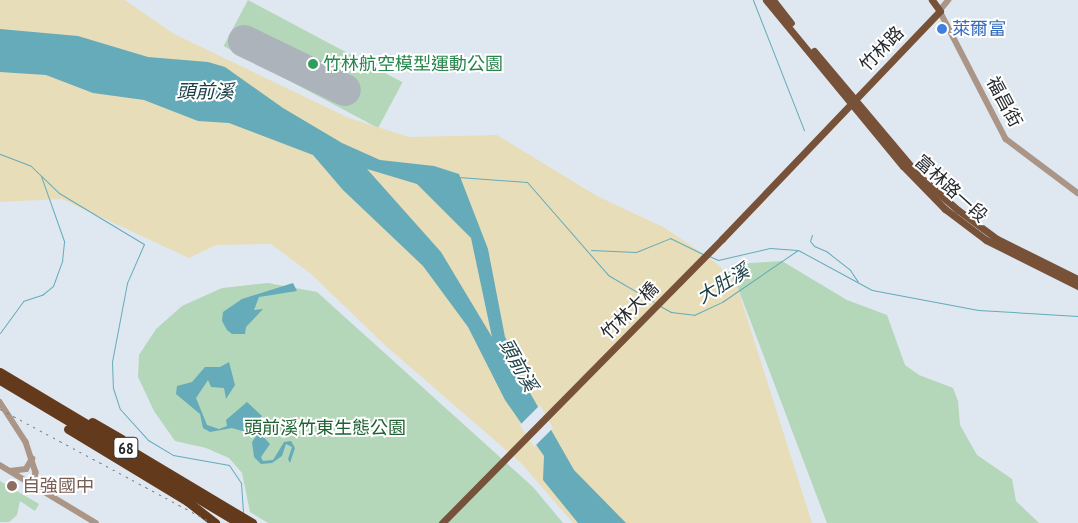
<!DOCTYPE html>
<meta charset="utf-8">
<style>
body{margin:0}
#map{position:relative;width:1078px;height:523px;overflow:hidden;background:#dfe8f1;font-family:"PT Sans Narrow","Noto Sans TC",sans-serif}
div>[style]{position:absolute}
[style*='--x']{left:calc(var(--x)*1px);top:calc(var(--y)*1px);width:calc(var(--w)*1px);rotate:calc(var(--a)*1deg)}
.green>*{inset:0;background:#b4d6b9;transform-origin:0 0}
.sand>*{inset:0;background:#e7ddb8}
.water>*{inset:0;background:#65abb9}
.pier>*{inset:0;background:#dfe8f1}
.stream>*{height:1px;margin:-0.5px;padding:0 0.5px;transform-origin:0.5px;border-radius:0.5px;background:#65abb9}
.runway>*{height:32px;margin:-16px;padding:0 16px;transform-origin:16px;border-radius:16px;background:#acb3ba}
.minor>*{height:5.5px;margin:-2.75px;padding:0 2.75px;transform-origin:2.75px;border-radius:2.75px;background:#ab9587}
.major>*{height:7px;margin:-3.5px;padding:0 3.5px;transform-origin:3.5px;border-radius:3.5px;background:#775239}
.highway>*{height:9px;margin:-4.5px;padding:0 4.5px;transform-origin:4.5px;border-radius:4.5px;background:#643a1c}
.rail>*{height:1px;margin-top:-0.5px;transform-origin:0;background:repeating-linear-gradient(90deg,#787e84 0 2.5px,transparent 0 7.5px)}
.dots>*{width:14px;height:14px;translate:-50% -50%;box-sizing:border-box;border:2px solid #fff;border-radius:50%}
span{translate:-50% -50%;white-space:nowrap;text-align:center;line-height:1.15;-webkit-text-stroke:4px #fff;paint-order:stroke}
.shield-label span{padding:1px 4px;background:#fff;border:1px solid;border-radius:4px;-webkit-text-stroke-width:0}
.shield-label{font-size:16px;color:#272a2e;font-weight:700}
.shop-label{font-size:18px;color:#366cbe}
.left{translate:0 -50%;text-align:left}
.street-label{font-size:18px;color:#272a2e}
.leisure-label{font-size:18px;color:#27864d}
.park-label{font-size:18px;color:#1e6231}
.education-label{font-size:18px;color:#785e54}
.water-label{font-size:19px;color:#1d4046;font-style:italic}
</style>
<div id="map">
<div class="green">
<div style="left:248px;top:0;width:175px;height:52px;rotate:28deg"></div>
<div style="clip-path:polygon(782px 261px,847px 300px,887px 315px,905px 365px,919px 375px,953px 388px,958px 401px,960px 425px,977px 455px,1012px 479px,1016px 501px,1039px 523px,827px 523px,736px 283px,726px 273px,750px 263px)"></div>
<div style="clip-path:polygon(268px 283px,317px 292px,533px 487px,563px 523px,268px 523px,250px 512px,242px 473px,229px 458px,206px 448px,175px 441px,154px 411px,138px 377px,139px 355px,156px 329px,182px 306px,222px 288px)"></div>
<div style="clip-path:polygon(0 481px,39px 504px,35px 511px,20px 501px,17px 515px,9px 522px,0 522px)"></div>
</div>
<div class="sand">
<div style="clip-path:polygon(0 0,125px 0,174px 34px,349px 118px,409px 137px,497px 135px,597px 196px,665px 228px,715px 262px,736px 283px,812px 523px,573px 523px,522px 464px,387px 347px,310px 273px,271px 244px,216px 245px,189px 258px,62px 199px,0 202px)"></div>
</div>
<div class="water">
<div style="clip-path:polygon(evenodd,0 29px,78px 36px,148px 57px,208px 62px,225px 67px,283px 108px,342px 143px,380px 160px,434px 166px,459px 174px,488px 249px,505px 337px,517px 359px,521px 377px,574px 470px,626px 523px,578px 523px,543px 480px,544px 456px,505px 400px,468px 327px,423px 266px,343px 190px,313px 155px,229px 123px,198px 121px,144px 100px,93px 93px,46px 75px,0 72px,0 29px,367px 169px,417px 184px,471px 238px,492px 337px,441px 252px,367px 169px)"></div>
<div style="clip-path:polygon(293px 283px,297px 291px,259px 297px,254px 310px,263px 309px,246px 327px,245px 334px,232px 334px,227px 330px,222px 321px,223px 312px,242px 299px)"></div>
<div style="clip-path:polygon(229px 362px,235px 385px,226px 399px,224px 388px,211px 387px,208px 380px,196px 398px,207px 425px,219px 429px,227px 426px,226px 420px,247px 402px,262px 416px,246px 432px,232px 428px,210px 432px,203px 428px,200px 414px,176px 394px,177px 386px,192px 382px,205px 367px,220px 367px)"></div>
<div style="clip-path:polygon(259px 432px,270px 444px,261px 457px,263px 461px,273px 460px,284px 442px,291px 441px,295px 448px,290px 463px,288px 459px,292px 447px,286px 444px,282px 456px,272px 463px,261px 464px,254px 457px,252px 442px)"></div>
</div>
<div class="pier">
<div style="clip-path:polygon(540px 405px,553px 428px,534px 447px,520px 425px)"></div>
</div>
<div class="stream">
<div style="--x:753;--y:0;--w:140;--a:68.6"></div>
<div style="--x:0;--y:154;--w:33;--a:21"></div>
<div style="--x:31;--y:166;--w:39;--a:44"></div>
<div style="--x:59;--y:193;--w:99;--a:31"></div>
<div style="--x:144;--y:244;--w:43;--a:113.6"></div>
<div style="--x:127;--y:283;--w:80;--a:100.8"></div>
<div style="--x:112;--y:362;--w:26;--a:88"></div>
<div style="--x:113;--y:388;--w:22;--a:72"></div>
<div style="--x:120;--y:409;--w:42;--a:47.9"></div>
<div style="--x:148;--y:440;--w:29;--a:31"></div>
<div style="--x:173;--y:455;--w:57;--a:10.1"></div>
<div style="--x:229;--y:465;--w:22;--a:56"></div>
<div style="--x:241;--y:483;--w:29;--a:86"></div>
<div style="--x:458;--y:177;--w:69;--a:4.1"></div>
<div style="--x:527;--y:182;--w:123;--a:48.9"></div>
<div style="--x:608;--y:275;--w:53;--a:30.4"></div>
<div style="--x:812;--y:235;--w:6;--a:108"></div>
<div style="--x:810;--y:241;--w:6;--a:51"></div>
<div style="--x:814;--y:246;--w:13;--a:23"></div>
<div style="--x:826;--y:251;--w:31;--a:38"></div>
<div style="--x:850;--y:270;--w:14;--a:56"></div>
<div style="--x:591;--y:250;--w:45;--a:2.5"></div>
<div style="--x:636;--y:252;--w:37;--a:-22"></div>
<div style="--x:670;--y:238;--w:37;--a:26"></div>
<div style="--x:709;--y:256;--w:10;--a:24"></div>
<div style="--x:718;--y:260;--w:53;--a:-13"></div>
<div style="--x:770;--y:248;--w:27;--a:4"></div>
<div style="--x:660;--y:306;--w:13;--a:29"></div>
<div style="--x:671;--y:312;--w:23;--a:7"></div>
<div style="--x:694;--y:315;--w:31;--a:-25"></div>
<div style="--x:722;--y:302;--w:92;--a:-34.4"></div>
<div style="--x:798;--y:250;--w:84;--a:28.4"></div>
<div style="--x:872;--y:290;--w:108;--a:10.7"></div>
<div style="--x:978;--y:310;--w:100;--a:3.4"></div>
<div style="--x:0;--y:333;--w:39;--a:-54"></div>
<div style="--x:23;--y:301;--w:20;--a:-18"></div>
<div style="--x:42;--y:295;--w:14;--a:-39"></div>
<div style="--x:53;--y:286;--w:27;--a:-70"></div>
<div style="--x:62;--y:261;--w:20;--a:-84"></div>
<div style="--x:64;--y:241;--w:69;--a:-109.5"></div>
</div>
<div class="runway">
<div style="--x:244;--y:41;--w:112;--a:25.9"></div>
</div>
<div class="minor">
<div style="--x:949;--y:0;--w:14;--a:129"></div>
<div style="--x:940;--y:11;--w:144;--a:62.7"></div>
<div style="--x:1006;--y:139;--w:90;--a:36.9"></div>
<div style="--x:0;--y:402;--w:48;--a:57"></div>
<div style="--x:26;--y:442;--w:32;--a:72"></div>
<div style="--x:36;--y:472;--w:14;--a:98"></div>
<div style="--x:0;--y:465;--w:112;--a:31.1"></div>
<div style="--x:10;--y:471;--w:16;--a:-7"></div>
<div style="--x:26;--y:469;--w:12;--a:-59"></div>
</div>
<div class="major">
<div style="--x:766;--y:0;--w:215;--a:50.5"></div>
<div style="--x:903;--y:166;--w:60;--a:45.7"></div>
<div style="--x:945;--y:209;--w:51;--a:37.1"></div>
<div style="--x:986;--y:240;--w:103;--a:26.6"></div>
<div style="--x:773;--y:0;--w:29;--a:52"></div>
<div style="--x:814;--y:51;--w:165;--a:49.9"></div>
<div style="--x:920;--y:177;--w:50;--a:41"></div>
<div style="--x:958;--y:210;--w:49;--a:36.6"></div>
<div style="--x:997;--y:239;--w:90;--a:26.3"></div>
<div style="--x:442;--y:523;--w:399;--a:-45.4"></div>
<div style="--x:722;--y:239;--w:315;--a:-46.3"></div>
<div style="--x:940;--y:11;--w:14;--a:-126"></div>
</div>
<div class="highway">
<div style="--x:0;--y:372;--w:294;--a:30.9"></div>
<div style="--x:0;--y:380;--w:279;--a:30.9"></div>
<div style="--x:92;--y:422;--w:34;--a:30"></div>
<div style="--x:68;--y:429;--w:139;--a:31.2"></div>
<div style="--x:187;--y:501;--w:36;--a:38"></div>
</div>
<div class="rail">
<div style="--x:0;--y:409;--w:242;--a:28.2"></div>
</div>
<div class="dots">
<div style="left:942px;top:29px;background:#3f7fe0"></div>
<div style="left:313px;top:64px;background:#2e9e5b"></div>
<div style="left:12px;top:486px;background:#8d6e63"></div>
</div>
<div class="shield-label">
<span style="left:126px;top:448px">68</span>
</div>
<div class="shop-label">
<span class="left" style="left:952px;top:29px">萊爾富</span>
</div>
<div class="street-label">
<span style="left:882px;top:49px;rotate:-46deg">竹林路</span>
<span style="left:1004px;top:102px;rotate:62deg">福昌街</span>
<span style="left:951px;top:189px;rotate:42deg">富林路一段</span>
<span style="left:630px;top:311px;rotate:-45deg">竹林大橋</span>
</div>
<div class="leisure-label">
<span class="left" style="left:323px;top:64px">竹林航空模型運動公園</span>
</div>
<div class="park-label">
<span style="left:325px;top:428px">頭前溪竹東生態公園</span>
</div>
<div class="education-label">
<span class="left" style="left:22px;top:486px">自強國中</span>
</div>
<div class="water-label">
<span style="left:205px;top:92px">頭前溪</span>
<span style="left:723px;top:284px;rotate:-31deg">大肚溪</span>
<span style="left:518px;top:365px;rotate:61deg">頭前溪</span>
</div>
</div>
